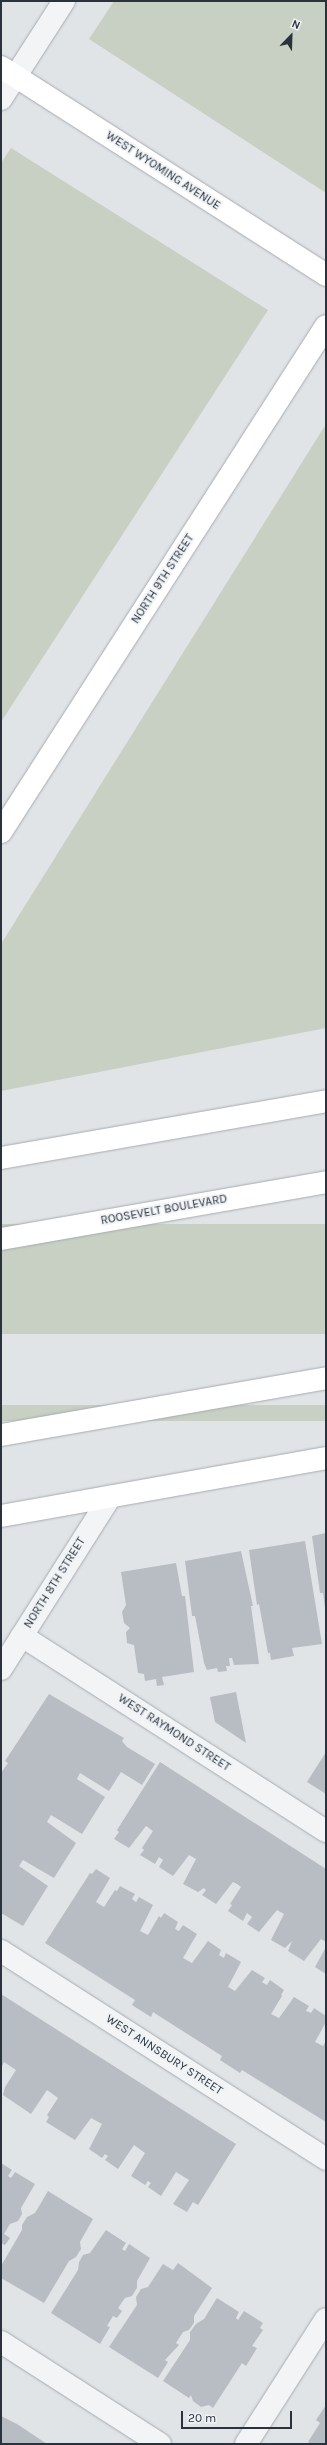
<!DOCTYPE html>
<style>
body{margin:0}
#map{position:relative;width:327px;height:2445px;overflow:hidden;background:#e0e4e7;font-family:Karla,sans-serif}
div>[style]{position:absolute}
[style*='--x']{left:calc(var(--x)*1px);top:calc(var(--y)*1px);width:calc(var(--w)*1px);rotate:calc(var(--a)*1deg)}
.green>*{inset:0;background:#c7d0c2;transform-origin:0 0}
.building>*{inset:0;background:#b8bdc4}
.roads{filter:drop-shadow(0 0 1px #a6abb1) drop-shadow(0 0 1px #a6abb1)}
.street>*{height:22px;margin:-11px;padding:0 11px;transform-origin:11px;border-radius:11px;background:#f2f4f6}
.secondary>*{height:22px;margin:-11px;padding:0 11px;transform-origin:11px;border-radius:11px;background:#fff}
.highway>*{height:22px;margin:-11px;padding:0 11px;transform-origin:11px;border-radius:11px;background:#fff}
span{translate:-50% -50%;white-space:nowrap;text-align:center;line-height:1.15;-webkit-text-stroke:3.5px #eff2f5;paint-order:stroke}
.street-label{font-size:12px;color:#2a333d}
.frame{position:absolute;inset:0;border:2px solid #2a333d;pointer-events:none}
.north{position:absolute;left:271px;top:16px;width:40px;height:40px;-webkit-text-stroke:3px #eff2f5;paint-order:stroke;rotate:23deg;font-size:11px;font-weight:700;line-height:16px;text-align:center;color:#2a333d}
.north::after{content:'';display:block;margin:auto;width:14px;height:18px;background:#2a333d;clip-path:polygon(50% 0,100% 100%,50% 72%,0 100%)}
.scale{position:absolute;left:181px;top:2411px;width:111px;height:18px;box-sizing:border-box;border:2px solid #2a333d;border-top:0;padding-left:5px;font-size:12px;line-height:14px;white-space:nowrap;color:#2a333d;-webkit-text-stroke:3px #eff2f5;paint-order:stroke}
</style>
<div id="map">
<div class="green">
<div style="clip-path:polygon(114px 1px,326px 1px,326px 193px,89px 39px)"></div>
<div style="clip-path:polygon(11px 148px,268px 310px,1px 722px,1px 163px)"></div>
<div style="clip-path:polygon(326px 424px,326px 1028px,1px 1091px,1px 944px)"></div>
<div style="left:326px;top:1224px;width:110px;height:331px;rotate:90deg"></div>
<div style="left:326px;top:1405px;width:16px;height:330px;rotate:90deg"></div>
</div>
<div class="building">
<div style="clip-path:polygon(326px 1533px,326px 1608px,325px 1608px,323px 1593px,320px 1593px,312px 1536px)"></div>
<div style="clip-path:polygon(305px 1541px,322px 1644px,292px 1648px,294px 1656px,271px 1660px,270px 1653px,268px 1653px,259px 1604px,257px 1605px,249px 1550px)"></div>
<div style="clip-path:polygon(241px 1551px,253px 1606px,251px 1606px,259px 1664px,234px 1665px,232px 1658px,229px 1658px,230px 1666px,226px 1666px,227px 1671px,218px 1672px,217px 1668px,207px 1670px,204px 1663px,195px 1616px,192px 1616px,185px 1561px)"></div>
<div style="clip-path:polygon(176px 1563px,182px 1596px,185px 1596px,194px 1672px,162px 1677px,164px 1685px,157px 1686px,156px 1679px,145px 1681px,144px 1674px,138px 1673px,134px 1645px,127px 1643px,126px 1632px,130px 1628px,124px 1623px,122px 1612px,126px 1605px,121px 1572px)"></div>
<div style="clip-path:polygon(236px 1692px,246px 1743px,215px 1722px,210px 1697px)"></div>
<div style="clip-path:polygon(49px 1694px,124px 1738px,122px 1741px,127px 1747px,155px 1764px,142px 1785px,121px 1772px,109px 1791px,80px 1773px,77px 1779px,105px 1797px,82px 1834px,51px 1815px,47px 1822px,76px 1843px,54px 1878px,23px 1860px,19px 1866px,48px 1886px,23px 1926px,1px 1913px,1px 1773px,8px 1763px,5px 1761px)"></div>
<div style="clip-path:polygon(326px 1752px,326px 1794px,307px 1782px)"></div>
<div style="clip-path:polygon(160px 1762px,326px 1869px,326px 1942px,321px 1939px,304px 1961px,288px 1951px,292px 1941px,285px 1948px,271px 1940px,284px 1914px,277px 1910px,259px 1932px,247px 1924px,252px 1917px,247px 1913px,243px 1921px,228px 1911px,232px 1905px,230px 1904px,241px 1887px,237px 1884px,233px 1882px,216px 1904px,202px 1895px,206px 1890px,204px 1888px,198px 1892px,183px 1884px,196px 1859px,189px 1855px,173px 1876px,159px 1867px,163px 1860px,159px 1857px,155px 1864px,140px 1855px,144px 1850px,142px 1848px,153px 1831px,146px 1826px,129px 1848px,114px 1839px,119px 1832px,117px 1830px)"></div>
<div style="clip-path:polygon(96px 1869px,110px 1878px,96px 1902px,104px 1907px,115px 1890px,117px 1891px,120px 1886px,135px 1894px,132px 1899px,136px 1902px,139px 1897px,153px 1905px,140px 1931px,148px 1935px,159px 1916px,161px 1918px,164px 1913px,178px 1922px,175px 1929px,179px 1931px,183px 1925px,197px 1934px,183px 1958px,192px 1963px,208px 1941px,221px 1950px,219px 1955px,224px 1958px,226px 1953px,241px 1962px,228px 1987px,235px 1991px,252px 1970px,265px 1978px,262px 1982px,265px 1984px,267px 1985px,270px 1980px,284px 1990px,281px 1995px,282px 1996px,271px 2014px,279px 2018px,294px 1997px,309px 2006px,306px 2011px,309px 2012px,311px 2013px,314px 2008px,326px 2016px,326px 2022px,315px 2042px,323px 2046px,326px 2041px,326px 2122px,242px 2070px,240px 2073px,220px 2060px,222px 2056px,156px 2014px,153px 2012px,151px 2017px,132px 2005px,135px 2000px,45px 1943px,90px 1873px,92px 1874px)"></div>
<div style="clip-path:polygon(326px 1947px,326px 1974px,315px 1967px)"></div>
<div style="clip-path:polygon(1px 1994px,236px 2144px,198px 2205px,193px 2202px,187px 2212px,173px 2204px,189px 2180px,176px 2172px,161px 2196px,148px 2187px,151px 2183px,148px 2181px,145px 2185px,131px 2176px,145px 2153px,134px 2145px,118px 2169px,105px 2160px,108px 2156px,105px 2154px,102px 2158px,89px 2149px,102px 2124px,91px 2118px,75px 2140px,46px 2122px,49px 2117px,47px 2115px,58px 2098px,47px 2090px,31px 2114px,3px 2095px,5px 2087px,16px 2070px,4px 2062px,1px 2068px)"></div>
<div style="clip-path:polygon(1px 2163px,12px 2170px,8px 2176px,11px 2178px,15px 2172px,35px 2184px,21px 2208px,22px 2214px,18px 2221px,10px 2224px,4px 2234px,10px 2238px,5px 2245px,1px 2243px)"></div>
<div style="clip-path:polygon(48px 2191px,93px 2219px,80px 2242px,81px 2249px,76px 2257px,69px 2261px,44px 2303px,1px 2278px,1px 2266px,22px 2230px,22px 2225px,27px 2217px,35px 2213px)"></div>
<div style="clip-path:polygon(106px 2230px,126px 2243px,122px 2249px,125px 2251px,129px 2244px,150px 2258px,137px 2281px,137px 2288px,132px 2296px,125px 2298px,118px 2308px,122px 2311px,117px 2318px,113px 2316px,107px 2326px,110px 2327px,100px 2344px,51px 2313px,78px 2270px,79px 2262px,83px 2255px,90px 2253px)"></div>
<div style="clip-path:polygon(178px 2263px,212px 2288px,194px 2316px,194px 2323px,189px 2330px,183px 2332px,176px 2343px,179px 2345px,165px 2360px,168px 2362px,158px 2378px,109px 2347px,137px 2305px,136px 2297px,141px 2289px,148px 2287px,163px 2264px,173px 2270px)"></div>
<div style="clip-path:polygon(217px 2298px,239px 2312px,236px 2318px,238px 2320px,244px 2311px,263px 2323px,260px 2328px,263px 2330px,252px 2346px,257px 2348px,246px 2366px,242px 2363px,213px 2408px,209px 2405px,201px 2407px,193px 2401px,191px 2395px,189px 2398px,163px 2381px,190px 2340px,190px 2332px,196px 2324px,204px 2319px)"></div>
<div style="clip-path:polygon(326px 2405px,326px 2444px,311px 2444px,308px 2442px,320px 2423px,316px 2420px)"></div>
<div style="clip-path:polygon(1px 2416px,17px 2424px,47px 2444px,1px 2444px)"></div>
</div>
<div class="roads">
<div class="street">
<div style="--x:1;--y:99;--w:117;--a:-57.3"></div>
<div style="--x:22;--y:1636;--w:361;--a:32.7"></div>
<div style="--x:1;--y:1669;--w:204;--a:-57.6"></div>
<div style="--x:1;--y:1951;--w:386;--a:32.6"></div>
<div style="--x:1;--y:2342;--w:189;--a:32.7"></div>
<div style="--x:246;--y:2444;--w:148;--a:-57.4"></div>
</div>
<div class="secondary">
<div style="--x:1;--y:67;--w:386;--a:32.6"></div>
<div style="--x:1;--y:832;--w:601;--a:-57.29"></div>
</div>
<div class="highway">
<div style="--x:1;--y:1158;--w:330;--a:-9.9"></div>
<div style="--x:1;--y:1239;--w:330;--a:-9.9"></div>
<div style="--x:1;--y:1435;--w:330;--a:-9.9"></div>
<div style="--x:1;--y:1516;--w:330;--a:-10.1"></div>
</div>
</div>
<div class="street-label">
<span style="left:163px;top:171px;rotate:33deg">WEST WYOMING AVENUE</span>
<span style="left:163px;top:579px;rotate:-57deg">NORTH 9TH STREET</span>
<span style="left:164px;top:1210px;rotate:-10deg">ROOSEVELT BOULEVARD</span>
<span style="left:55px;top:1583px;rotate:-58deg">NORTH 8TH STREET</span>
<span style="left:174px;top:1733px;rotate:33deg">WEST RAYMOND STREET</span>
<span style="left:164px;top:2055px;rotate:33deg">WEST ANNSBURY STREET</span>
</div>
<div class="frame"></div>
<div class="north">N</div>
<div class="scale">20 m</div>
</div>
